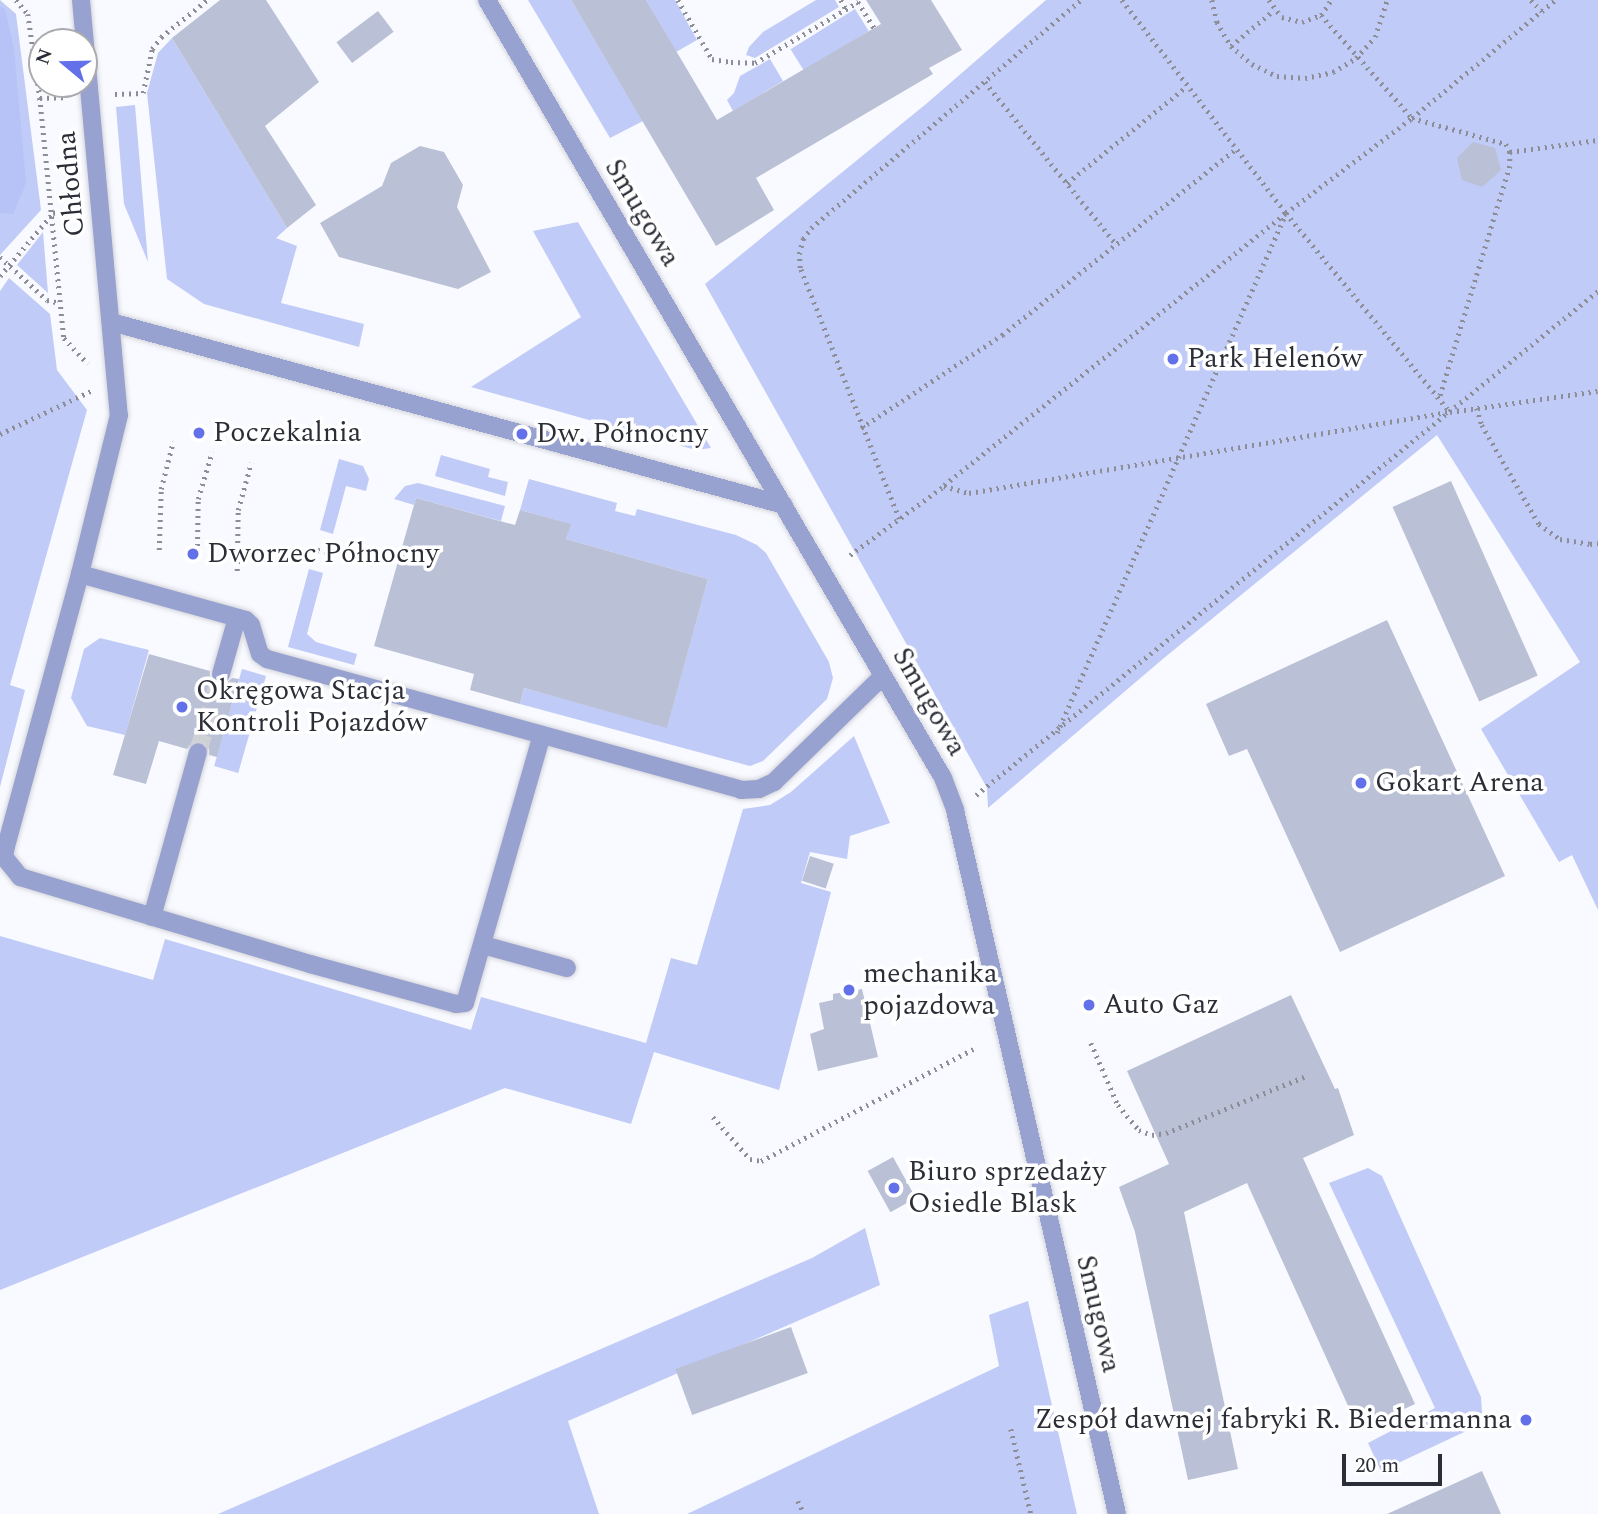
<!DOCTYPE html>
<meta charset="utf-8">
<style>
body{margin:0}
#map{position:relative;width:1598px;height:1514px;overflow:hidden;background:#f9faff;font-family:Spectral,serif}
div>[style]{position:absolute}
[style*='--x']{left:calc(var(--x)*1px);top:calc(var(--y)*1px);width:calc(var(--w)*1px);rotate:calc(var(--a)*1deg)}
.green>*{inset:0;background:#c0cbf7;transform-origin:0 0}
.forest>*{inset:0;background:#b7c3f6}
.building>*{inset:0;background:#bac0d5;transform-origin:0 0}
.minor-tunnel>*{height:18px;margin-top:-9px;transform-origin:0;background:repeating-linear-gradient(90deg,#d0d1d7 0 18px,transparent 0 27px)}
.path>*{height:4.5px;margin-top:-2.25px;transform-origin:0;background:repeating-linear-gradient(90deg,#8d8e95 0 2px,transparent 0 7px)}
.roads{filter:drop-shadow(0 0 2px #d4d5db) drop-shadow(0 0 2px #d4d5db)}
.minor>*{height:18px;margin:-9px;padding:0 9px;transform-origin:9px;border-radius:9px;background:#98a2d0}
.dots>*{width:19px;height:19px;translate:-50% -50%;box-sizing:border-box;border:4px solid #fff;border-radius:50%}
span{translate:-50% -50%;white-space:nowrap;text-align:center;line-height:1.15;-webkit-text-stroke:7px #fff;paint-order:stroke}
.street-label{font-size:28px;color:#2c2e37}
.poi-label{font-size:28px;color:#2c2e37}
.left{translate:0 -50%;text-align:left}
.right{translate:-100% -50%;text-align:right}
.north{position:absolute;left:28px;top:28px;width:70px;height:70px;box-sizing:border-box;background:#fff;border:2px solid #ababaf;border-radius:50%;rotate:289deg;font-size:19px;font-weight:700;line-height:28px;text-align:center;color:#2c2e37}
.north::after{content:'';display:block;margin:auto;width:24px;height:32px;background:#6271e9;clip-path:polygon(50% 0,100% 100%,50% 72%,0 100%)}
.scale{position:absolute;left:1342px;top:1454px;width:100px;height:32px;box-sizing:border-box;border:4px solid #2c2e37;border-top:0;padding-left:9px;font-size:21px;line-height:24px;white-space:nowrap;color:#2c2e37;-webkit-text-stroke:5px #fff;paint-order:stroke}
</style>
<div id="map">
<div class="green">
<div style="clip-path:polygon(0 0,16px 14px,41px 210px,0 255px)"></div>
<div style="clip-path:polygon(528px 0,571px 0,643px 121px,610px 138px)"></div>
<div style="clip-path:polygon(646px 0,675px 0,697px 40px,676px 52px)"></div>
<div style="clip-path:polygon(816px 0,835px 0,839px 7px,755px 58px,746px 55px,749px 47px,763px 32px)"></div>
<div style="clip-path:polygon(1046px 0,1598px 0,1598px 910px,1572px 855px,1559px 862px,1481px 729px,1580px 662px,1437px 435px,1164px 658px,988px 808px,987px 788px,705px 284px,926px 104px)"></div>
<div style="left:855px;top:9px;width:26px;height:76px;rotate:58deg"></div>
<div style="clip-path:polygon(172px 38px,287px 228px,276px 238px,297px 246px,281px 303px,364px 324px,359px 347px,204px 304px,167px 279px,147px 93px,158px 53px)"></div>
<div style="clip-path:polygon(770px 59px,783px 81px,733px 111px,727px 100px,734px 93px,740px 76px)"></div>
<div style="clip-path:polygon(135px 105px,148px 262px,124px 204px,116px 107px)"></div>
<div style="clip-path:polygon(578px 222px,711px 448px,696px 450px,471px 387px,581px 317px,533px 231px)"></div>
<div style="clip-path:polygon(43px 232px,48px 293px,17px 265px)"></div>
<div style="clip-path:polygon(9px 278px,50px 314px,57px 370px,87px 410px,10px 685px,25px 690px,0 787px,0 291px)"></div>
<div style="clip-path:polygon(441px 455px,490px 469px,488px 477px,508px 482px,505px 496px,435px 476px)"></div>
<div style="clip-path:polygon(339px 459px,363px 466px,369px 479px,366px 491px,346px 486px,333px 534px,320px 530px)"></div>
<div style="clip-path:polygon(529px 479px,617px 503px,615px 511px,635px 516px,637px 509px,736px 535px,757px 545px,766px 553px,829px 662px,833px 678px,827px 699px,763px 761px,750px 766px,520px 704px,524px 688px,667px 727px,708px 579px,566px 539px,570px 524px,520px 510px)"></div>
<div style="clip-path:polygon(418px 483px,505px 506px,501px 521px,416px 498px,414px 505px,394px 499px,405px 486px)"></div>
<div style="clip-path:polygon(309px 569px,323px 573px,307px 634px,316px 642px,357px 654px,354px 665px,288px 647px)"></div>
<div style="clip-path:polygon(100px 638px,149px 650px,125px 735px,87px 726px,71px 698px,84px 649px)"></div>
<div style="left:242px;top:669px;width:25px;height:101px;rotate:16deg"></div>
<div style="clip-path:polygon(854px 736px,890px 823px,850px 836px,847px 859px,810px 852px,801px 883px,831px 892px,779px 1090px,654px 1052px,631px 1124px,505px 1088px,0 1290px,0 936px,153px 980px,165px 939px,471px 1030px,481px 997px,646px 1043px,671px 958px,697px 965px,743px 809px,770px 805px,791px 792px)"></div>
<div style="clip-path:polygon(1368px 1168px,1382px 1176px,1481px 1397px,1482px 1413px,1477px 1426px,1381px 1471px,1368px 1443px,1435px 1408px,1329px 1183px)"></div>
<div style="clip-path:polygon(865px 1228px,880px 1285px,568px 1421px,599px 1514px,218px 1514px,812px 1258px)"></div>
<div style="clip-path:polygon(1028px 1301px,1077px 1514px,687px 1514px,999px 1366px,989px 1315px)"></div>
</div>
<div class="forest">
<div style="clip-path:polygon(0 6px,5px 9px,14px 49px,26px 183px,13px 214px,0 213px)"></div>
</div>
<div class="building">
<div style="clip-path:polygon(220px 0,266px 0,319px 82px,265px 126px,316px 205px,287px 228px,172px 38px)"></div>
<div style="clip-path:polygon(571px 0,646px 0,717px 120px,881px 24px,866px 0,931px 0,962px 50px,929px 68px,933px 74px,756px 178px,774px 210px,716px 246px)"></div>
<div style="left:378px;top:11px;width:26px;height:52px;rotate:53deg"></div>
<div style="clip-path:polygon(1473px 142px,1495px 148px,1501px 170px,1482px 187px,1462px 180px,1457px 158px)"></div>
<div style="clip-path:polygon(420px 146px,444px 152px,463px 185px,457px 207px,491px 272px,458px 289px,339px 257px,320px 223px,382px 186px,391px 163px)"></div>
<div style="left:1451px;top:481px;width:213px;height:64px;rotate:66deg"></div>
<div style="clip-path:polygon(416px 498px,515px 525px,520px 510px,571px 524px,566px 539px,708px 579px,667px 728px,524px 688px,520px 704px,470px 690px,474px 674px,374px 646px)"></div>
<div style="clip-path:polygon(1387px 620px,1505px 876px,1340px 952px,1247px 749px,1229px 756px,1206px 704px)"></div>
<div style="clip-path:polygon(149px 654px,210px 671px,210px 677px,217px 685px,224px 685px,232px 678px,239px 679px,217px 757px,209px 755px,209px 749px,202px 741px,195px 741px,187px 749px,159px 741px,146px 784px,113px 775px)"></div>
<div style="left:810px;top:856px;width:25px;height:26px;rotate:18deg"></div>
<div style="clip-path:polygon(862px 989px,878px 1057px,818px 1071px,810px 1034px,824px 1029px,819px 1003px,833px 1000px,833px 994px)"></div>
<div style="clip-path:polygon(1291px 995px,1335px 1089px,1338px 1088px,1354px 1135px,1303px 1158px,1415px 1404px,1359px 1430px,1247px 1183px,1184px 1212px,1238px 1469px,1188px 1480px,1135px 1232px,1119px 1187px,1169px 1164px,1127px 1071px)"></div>
<div style="left:893px;top:1157px;width:47px;height:29px;rotate:61deg"></div>
<div style="left:791px;top:1327px;width:49px;height:123px;rotate:70deg"></div>
<div style="clip-path:polygon(1482px 1471px,1501px 1514px,1387px 1514px)"></div>
</div>
<div class="minor-tunnel">
<div style="--x:198;--y:752;--w:81;--a:-73.6"></div>
</div>
<div class="path">
<div style="--x:16;--y:0;--w:18;--a:49"></div>
<div style="--x:28;--y:14;--w:85;--a:81.9"></div>
<div style="--x:40;--y:98;--w:241;--a:84.3"></div>
<div style="--x:64;--y:338;--w:35;--a:47"></div>
<div style="--x:678;--y:0;--w:68;--a:60"></div>
<div style="--x:712;--y:59;--w:19;--a:9"></div>
<div style="--x:731;--y:62;--w:24;--a:2"></div>
<div style="--x:755;--y:63;--w:120;--a:-30.6"></div>
<div style="--x:858;--y:2;--w:31;--a:58"></div>
<div style="--x:841;--y:0;--w:10;--a:61"></div>
<div style="--x:1122;--y:0;--w:269;--a:52.4"></div>
<div style="--x:1286;--y:213;--w:256;--a:50.5"></div>
<div style="--x:1212;--y:0;--w:23;--a:77"></div>
<div style="--x:1217;--y:22;--w:28;--a:60"></div>
<div style="--x:1231;--y:46;--w:28;--a:41"></div>
<div style="--x:1252;--y:64;--w:28;--a:26"></div>
<div style="--x:1277;--y:76;--w:28;--a:4"></div>
<div style="--x:1305;--y:78;--w:29;--a:-12"></div>
<div style="--x:1333;--y:72;--w:27;--a:-31"></div>
<div style="--x:1356;--y:58;--w:28;--a:-48"></div>
<div style="--x:1375;--y:37;--w:39;--a:-72"></div>
<div style="--x:1269;--y:0;--w:21;--a:53"></div>
<div style="--x:1282;--y:17;--w:21;--a:14"></div>
<div style="--x:1302;--y:22;--w:20;--a:-20"></div>
<div style="--x:1321;--y:15;--w:18;--a:-56"></div>
<div style="--x:1531;--y:0;--w:17;--a:45"></div>
<div style="--x:1321;--y:15;--w:137;--a:48.5"></div>
<div style="--x:1412;--y:118;--w:98;--a:15.5"></div>
<div style="--x:1506;--y:144;--w:9;--a:63"></div>
<div style="--x:1510;--y:152;--w:14;--a:90"></div>
<div style="--x:1510;--y:166;--w:244;--a:106.9"></div>
<div style="--x:1231;--y:46;--w:56;--a:-39.9"></div>
<div style="--x:985;--y:82;--w:208;--a:51"></div>
<div style="--x:115;--y:94;--w:28;--a:-2"></div>
<div style="--x:143;--y:93;--w:45;--a:-78.4"></div>
<div style="--x:152;--y:49;--w:15;--a:-53"></div>
<div style="--x:161;--y:37;--w:59;--a:-38.8"></div>
<div style="--x:40;--y:98;--w:24;--a:-2"></div>
<div style="--x:1510;--y:152;--w:89;--a:-7.8"></div>
<div style="--x:1067;--y:183;--w:153;--a:-38.9"></div>
<div style="--x:0;--y:257;--w:64;--a:42.5"></div>
<div style="--x:47;--y:300;--w:13;--a:13"></div>
<div style="--x:0;--y:276;--w:82;--a:-49.9"></div>
<div style="--x:53;--y:213;--w:21;--a:-11"></div>
<div style="--x:1477;--y:408;--w:18;--a:74"></div>
<div style="--x:1482;--y:425;--w:114;--a:60.1"></div>
<div style="--x:1539;--y:524;--w:26;--a:36"></div>
<div style="--x:1560;--y:539;--w:30;--a:9"></div>
<div style="--x:1590;--y:544;--w:8;--a:-7"></div>
<div style="--x:861;--y:428;--w:169;--a:-33.4"></div>
<div style="--x:1002;--y:335;--w:299;--a:-38.5"></div>
<div style="--x:0;--y:434;--w:101;--a:-25.3"></div>
<div style="--x:944;--y:485;--w:436;--a:-38.5"></div>
<div style="--x:899;--y:519;--w:270;--a:-111.5"></div>
<div style="--x:800;--y:268;--w:14;--a:-94"></div>
<div style="--x:799;--y:254;--w:16;--a:-75"></div>
<div style="--x:803;--y:239;--w:14;--a:-54"></div>
<div style="--x:811;--y:228;--w:353;--a:-40.2"></div>
<div style="--x:311;--y:548;--w:18;--a:16"></div>
<div style="--x:159;--y:550;--w:61;--a:-88.1"></div>
<div style="--x:161;--y:489;--w:49;--a:-75.7"></div>
<div style="--x:850;--y:555;--w:117;--a:-36.3"></div>
<div style="--x:944;--y:486;--w:26;--a:16"></div>
<div style="--x:969;--y:493;--w:488;--a:-9.6"></div>
<div style="--x:1450;--y:412;--w:149;--a:-8.1"></div>
<div style="--x:197;--y:560;--w:61;--a:-89.1"></div>
<div style="--x:198;--y:499;--w:49;--a:-73.4"></div>
<div style="--x:237;--y:571;--w:61;--a:-89.1"></div>
<div style="--x:238;--y:510;--w:49;--a:-74.5"></div>
<div style="--x:1057;--y:733;--w:568;--a:-66.23"></div>
<div style="--x:1286;--y:213;--w:158;--a:-37"></div>
<div style="--x:1412;--y:118;--w:185;--a:-39.5"></div>
<div style="--x:976;--y:795;--w:801;--a:-39.02"></div>
<div style="--x:1091;--y:1043;--w:68;--a:66.5"></div>
<div style="--x:1118;--y:1105;--w:33;--a:50"></div>
<div style="--x:1139;--y:1130;--w:14;--a:21"></div>
<div style="--x:1152;--y:1135;--w:14;--a:-8"></div>
<div style="--x:1166;--y:1133;--w:149;--a:-22.1"></div>
<div style="--x:713;--y:1117;--w:56;--a:48.6"></div>
<div style="--x:750;--y:1159;--w:11;--a:10"></div>
<div style="--x:761;--y:1161;--w:240;--a:-27.8"></div>
<div style="--x:1011;--y:1429;--w:87;--a:76.8"></div>
<div style="--x:798;--y:1501;--w:14;--a:65"></div>
</div>
<div class="roads">
<div class="minor">
<div style="--x:81;--y:0;--w:417;--a:84.8"></div>
<div style="--x:119;--y:415;--w:164;--a:103.8"></div>
<div style="--x:80;--y:574;--w:172;--a:15.5"></div>
<div style="--x:246;--y:620;--w:7;--a:45"></div>
<div style="--x:251;--y:625;--w:30;--a:73"></div>
<div style="--x:260;--y:654;--w:9;--a:36"></div>
<div style="--x:267;--y:659;--w:492;--a:15.4"></div>
<div style="--x:741;--y:790;--w:18;--a:-3"></div>
<div style="--x:759;--y:789;--w:17;--a:-25"></div>
<div style="--x:774;--y:782;--w:152;--a:-44.2"></div>
<div style="--x:487;--y:0;--w:902;--a:59.62"></div>
<div style="--x:943;--y:778;--w:34;--a:69"></div>
<div style="--x:955;--y:810;--w:722;--a:77.04"></div>
<div style="--x:111;--y:322;--w:697;--a:15.21"></div>
<div style="--x:80;--y:574;--w:282;--a:105.2"></div>
<div style="--x:6;--y:846;--w:11;--a:100"></div>
<div style="--x:4;--y:857;--w:26;--a:51"></div>
<div style="--x:20;--y:877;--w:303;--a:16.7"></div>
<div style="--x:310;--y:964;--w:151;--a:15.3"></div>
<div style="--x:456;--y:1004;--w:9;--a:-6"></div>
<div style="--x:465;--y:1003;--w:279;--a:-74"></div>
<div style="--x:221;--y:674;--w:58;--a:-74.1"></div>
<div style="--x:152;--y:917;--w:171;--a:-74.4"></div>
<div style="--x:483;--y:945;--w:87;--a:15.3"></div>
</div>
</div>
<div class="dots">
<div style="left:1173px;top:359px;background:#6271e9"></div>
<div style="left:199px;top:433px;background:#6271e9"></div>
<div style="left:522px;top:434px;background:#6271e9"></div>
<div style="left:193px;top:554px;background:#6271e9"></div>
<div style="left:182px;top:707px;background:#6271e9"></div>
<div style="left:1361px;top:783px;background:#6271e9"></div>
<div style="left:849px;top:990px;background:#6271e9"></div>
<div style="left:1089px;top:1005px;background:#6271e9"></div>
<div style="left:894px;top:1188px;background:#6271e9"></div>
<div style="left:1526px;top:1420px;background:#6271e9"></div>
</div>
<div class="street-label">
<span style="left:71px;top:184px;rotate:-95deg">Chłodna</span>
<span style="left:642px;top:213px;rotate:59deg">Smugowa</span>
<span style="left:929px;top:702px;rotate:60deg">Smugowa</span>
<span style="left:1098px;top:1314px;rotate:77deg">Smugowa</span>
</div>
<div class="poi-label">
<span class="left" style="left:1187px;top:359px">Park Helenów</span>
<span class="left" style="left:213px;top:433px">Poczekalnia</span>
<span class="left" style="left:536px;top:434px">Dw. Północny</span>
<span class="left" style="left:207px;top:554px">Dworzec Północny</span>
<span class="left" style="left:196px;top:707px">Okręgowa Stacja<br>Kontroli Pojazdów</span>
<span class="left" style="left:1375px;top:783px">Gokart Arena</span>
<span class="left" style="left:863px;top:990px">mechanika<br>pojazdowa</span>
<span class="left" style="left:1103px;top:1005px">Auto Gaz</span>
<span class="left" style="left:908px;top:1188px">Biuro sprzedaży<br>Osiedle Blask</span>
<span class="right" style="left:1512px;top:1420px">Zespół dawnej fabryki R. Biedermanna</span>
</div>
<div class="north">N</div>
<div class="scale">20 m</div>
</div>
